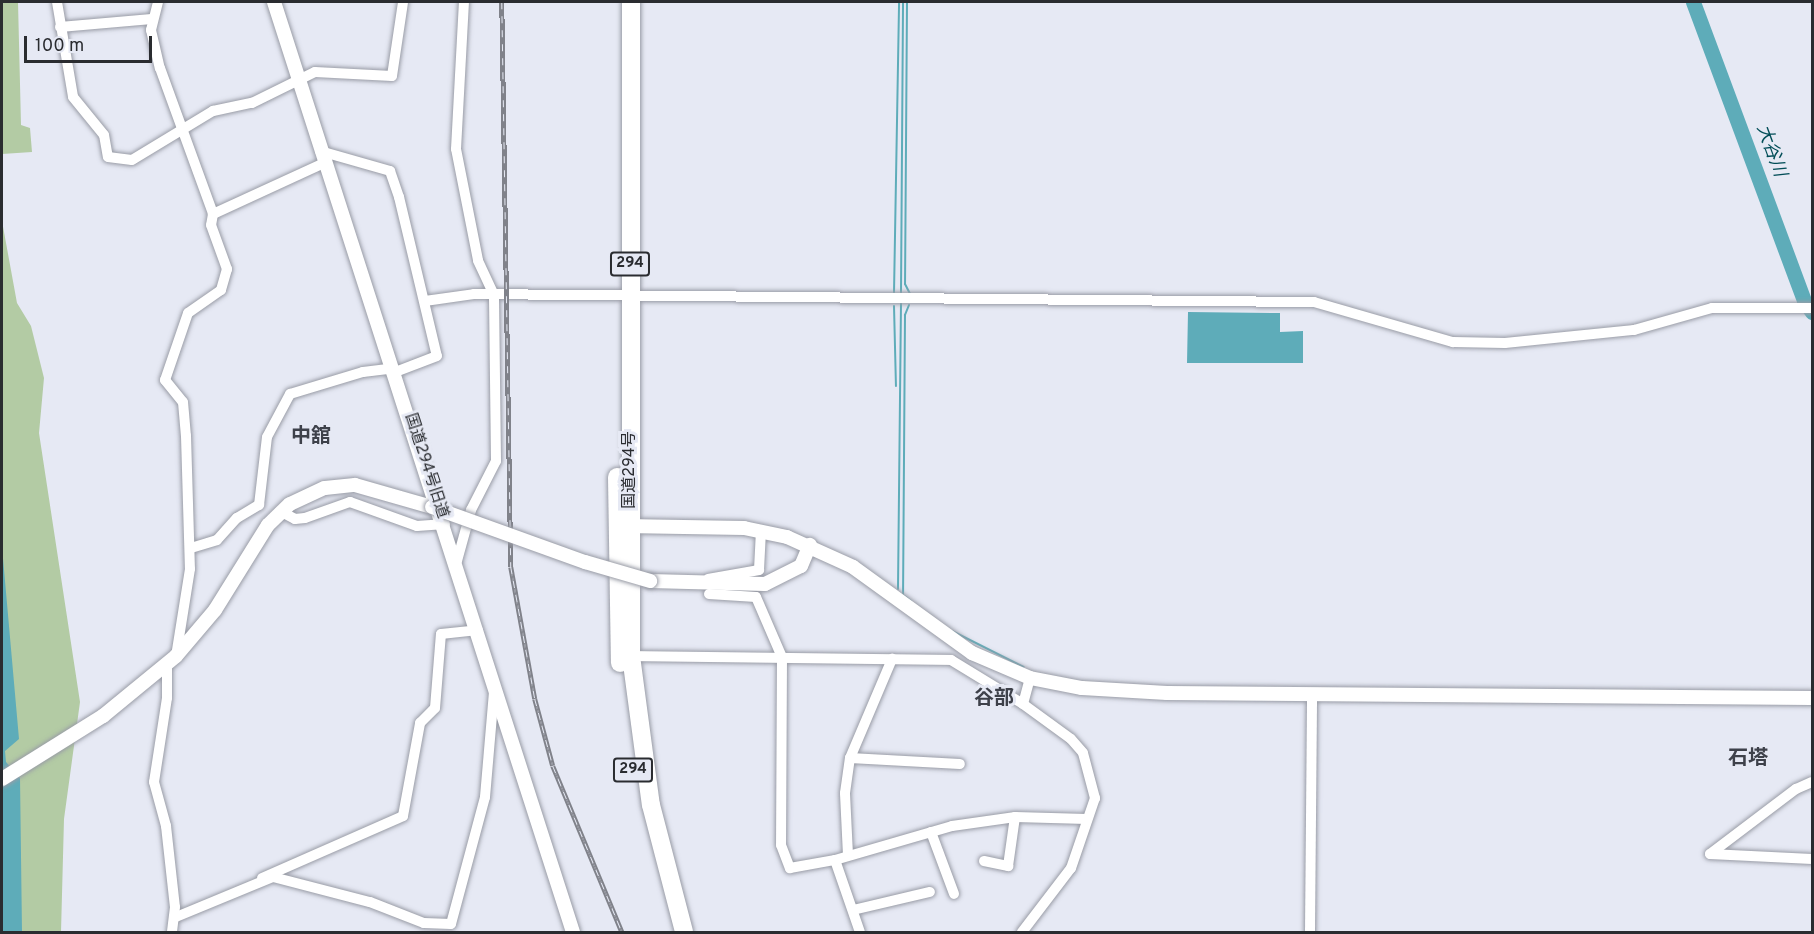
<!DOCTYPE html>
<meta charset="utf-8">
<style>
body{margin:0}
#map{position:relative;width:1814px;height:934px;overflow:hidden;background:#e6e9f4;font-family:Overpass,"Noto Sans JP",sans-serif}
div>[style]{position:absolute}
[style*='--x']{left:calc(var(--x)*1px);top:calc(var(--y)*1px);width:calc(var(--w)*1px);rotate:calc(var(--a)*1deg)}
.green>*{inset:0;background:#b3cba4}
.water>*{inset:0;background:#5eacb9}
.stream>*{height:2px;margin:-1px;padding:0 1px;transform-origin:1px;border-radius:1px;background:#5eacb9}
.river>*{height:15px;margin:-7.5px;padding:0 7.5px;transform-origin:7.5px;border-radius:7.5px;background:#5eacb9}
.roads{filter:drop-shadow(0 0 2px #999ca6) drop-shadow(0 0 2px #999ca6)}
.street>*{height:10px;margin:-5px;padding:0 5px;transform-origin:5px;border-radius:5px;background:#fff}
.secondary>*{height:14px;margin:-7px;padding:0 7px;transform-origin:7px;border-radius:7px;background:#fff}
.highway>*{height:18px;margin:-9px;padding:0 9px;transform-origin:9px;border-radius:9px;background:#fff}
.rail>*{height:4.5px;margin-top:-2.25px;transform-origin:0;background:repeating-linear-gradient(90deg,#e6e9f4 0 7px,#80828a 0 14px);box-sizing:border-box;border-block:2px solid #80828a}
.bridges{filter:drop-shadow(0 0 2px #999ca6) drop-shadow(0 0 2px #999ca6)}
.secondary-bridge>*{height:14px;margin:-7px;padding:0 7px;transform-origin:7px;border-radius:7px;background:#fff}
span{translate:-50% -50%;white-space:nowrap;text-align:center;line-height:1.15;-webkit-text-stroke:6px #e6e9f4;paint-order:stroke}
.shield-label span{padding:2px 4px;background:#e6e9f4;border:2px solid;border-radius:4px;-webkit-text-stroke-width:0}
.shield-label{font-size:15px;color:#2a2c30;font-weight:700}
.street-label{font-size:16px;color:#2a2c30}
.water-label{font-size:18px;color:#024d57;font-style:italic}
.quarter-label{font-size:20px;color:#3e414a;font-weight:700}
.frame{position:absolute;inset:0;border:3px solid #2a2c30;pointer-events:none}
.scale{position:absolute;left:24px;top:36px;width:128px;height:27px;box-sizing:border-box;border:3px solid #2a2c30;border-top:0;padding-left:8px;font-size:18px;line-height:21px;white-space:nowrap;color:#2a2c30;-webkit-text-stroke:4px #e6e9f4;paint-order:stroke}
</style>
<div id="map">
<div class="green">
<div style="clip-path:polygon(2px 2px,18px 2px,21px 125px,30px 128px,32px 152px,2px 154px)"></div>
<div style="clip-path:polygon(2px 221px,17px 303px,31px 326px,44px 378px,39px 433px,80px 702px,64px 819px,61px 932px,2px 932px)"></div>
</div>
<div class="water">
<div style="clip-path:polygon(1188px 312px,1280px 313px,1280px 332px,1303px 331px,1303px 363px,1187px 363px)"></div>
<div style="clip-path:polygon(2px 547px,19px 739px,5px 751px,6px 762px,20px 778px,22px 932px,2px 932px)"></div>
</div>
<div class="stream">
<div style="--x:907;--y:2;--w:282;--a:90.4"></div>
<div style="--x:905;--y:284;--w:11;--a:63"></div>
<div style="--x:894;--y:293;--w:291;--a:-89"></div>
<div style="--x:901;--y:293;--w:291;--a:-89.6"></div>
<div style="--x:909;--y:305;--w:11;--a:112"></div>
<div style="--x:905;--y:315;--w:280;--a:90.4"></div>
<div style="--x:903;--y:595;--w:10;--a:37"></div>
<div style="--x:894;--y:306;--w:80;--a:88.6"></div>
<div style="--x:898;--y:589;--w:286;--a:-89.4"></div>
<div style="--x:952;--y:631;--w:80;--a:26.6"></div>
</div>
<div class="river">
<div style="--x:1693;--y:2;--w:319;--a:69.6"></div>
<div style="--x:1804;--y:301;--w:14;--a:54"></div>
</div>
<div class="roads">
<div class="street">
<div style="--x:57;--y:2;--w:96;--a:80.4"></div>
<div style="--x:73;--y:97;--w:49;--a:50.8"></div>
<div style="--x:104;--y:135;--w:22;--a:80"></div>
<div style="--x:108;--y:157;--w:24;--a:7"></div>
<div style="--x:132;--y:160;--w:95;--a:-31.2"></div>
<div style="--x:213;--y:111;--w:40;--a:-12"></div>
<div style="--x:252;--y:103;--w:70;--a:-26.2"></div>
<div style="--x:315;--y:72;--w:77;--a:3"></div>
<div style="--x:392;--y:76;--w:75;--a:-81.5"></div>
<div style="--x:158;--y:2;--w:29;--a:104"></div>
<div style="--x:151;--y:30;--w:39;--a:77"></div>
<div style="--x:160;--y:68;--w:155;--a:70"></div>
<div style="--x:213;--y:214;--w:11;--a:100"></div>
<div style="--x:211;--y:225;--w:47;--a:70"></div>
<div style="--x:227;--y:269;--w:22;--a:106"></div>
<div style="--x:221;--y:290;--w:40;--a:145.1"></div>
<div style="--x:188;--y:313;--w:71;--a:108.9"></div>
<div style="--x:165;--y:380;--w:28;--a:51"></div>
<div style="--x:183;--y:402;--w:34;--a:85"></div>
<div style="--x:186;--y:436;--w:133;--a:88.3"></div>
<div style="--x:190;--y:569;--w:88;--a:99.1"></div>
<div style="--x:60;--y:27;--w:92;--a:-5"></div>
<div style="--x:320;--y:151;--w:73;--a:15.9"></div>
<div style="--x:390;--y:171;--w:28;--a:71"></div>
<div style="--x:399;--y:197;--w:163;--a:76.6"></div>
<div style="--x:437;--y:356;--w:45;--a:159.1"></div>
<div style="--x:213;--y:214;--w:122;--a:-24.7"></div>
<div style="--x:425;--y:301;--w:49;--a:-8.1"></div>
<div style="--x:474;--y:294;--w:840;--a:0.55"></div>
<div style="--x:1314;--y:302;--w:145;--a:16.1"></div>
<div style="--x:1453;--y:342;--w:52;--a:1.1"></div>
<div style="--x:1505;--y:343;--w:130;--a:-5.8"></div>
<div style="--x:1634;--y:330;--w:81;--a:-15.8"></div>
<div style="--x:1712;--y:308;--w:100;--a:0"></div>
<div style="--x:280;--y:511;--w:17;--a:28"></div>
<div style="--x:295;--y:519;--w:10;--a:-6"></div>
<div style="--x:305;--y:518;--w:48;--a:-19.6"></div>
<div style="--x:350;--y:502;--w:71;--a:19.7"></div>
<div style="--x:417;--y:526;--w:28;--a:-4"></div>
<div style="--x:191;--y:548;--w:27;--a:-17"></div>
<div style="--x:217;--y:540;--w:30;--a:-48"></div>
<div style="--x:237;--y:518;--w:26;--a:-31"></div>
<div style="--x:259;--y:505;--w:68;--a:-83.3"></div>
<div style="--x:267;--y:437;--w:49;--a:-61.9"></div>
<div style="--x:290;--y:394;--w:76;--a:-16.8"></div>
<div style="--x:363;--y:372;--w:31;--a:-7"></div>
<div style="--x:457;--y:561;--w:53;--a:-74.6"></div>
<div style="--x:471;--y:510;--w:55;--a:-63"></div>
<div style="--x:496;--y:461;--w:166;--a:-90.7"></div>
<div style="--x:494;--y:295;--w:38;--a:-115"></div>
<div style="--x:478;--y:260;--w:113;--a:-101.2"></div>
<div style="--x:456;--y:149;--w:147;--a:-86.9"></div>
<div style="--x:708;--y:579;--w:52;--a:-10"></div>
<div style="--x:759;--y:570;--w:40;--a:-87.1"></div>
<div style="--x:709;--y:594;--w:47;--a:3.7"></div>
<div style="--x:756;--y:597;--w:65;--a:66.6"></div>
<div style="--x:782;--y:657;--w:188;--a:90.3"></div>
<div style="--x:781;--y:845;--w:25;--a:69"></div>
<div style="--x:790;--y:868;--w:46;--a:-10.1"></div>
<div style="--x:835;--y:860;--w:122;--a:-16.2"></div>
<div style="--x:952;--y:826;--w:64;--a:-8.1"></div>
<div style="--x:1015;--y:817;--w:72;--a:1.6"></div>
<div style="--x:631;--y:656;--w:320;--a:0.7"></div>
<div style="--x:951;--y:660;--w:84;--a:31.4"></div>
<div style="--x:1023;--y:704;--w:59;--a:36.1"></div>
<div style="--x:1071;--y:739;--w:18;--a:49"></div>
<div style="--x:1083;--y:753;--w:47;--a:75.1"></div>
<div style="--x:1095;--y:798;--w:74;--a:108.9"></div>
<div style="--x:1071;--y:868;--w:81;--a:127.4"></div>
<div style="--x:167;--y:665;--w:33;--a:90"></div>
<div style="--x:167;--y:698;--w:85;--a:98.8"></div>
<div style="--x:154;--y:782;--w:46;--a:74.7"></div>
<div style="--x:166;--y:826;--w:81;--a:83.7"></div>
<div style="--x:175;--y:907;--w:25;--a:97"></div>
<div style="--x:1023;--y:704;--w:27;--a:-75"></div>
<div style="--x:850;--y:758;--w:110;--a:3.1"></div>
<div style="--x:931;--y:832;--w:66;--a:69.6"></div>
<div style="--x:1710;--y:854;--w:108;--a:-37.1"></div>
<div style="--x:1796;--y:789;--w:17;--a:-24"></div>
<div style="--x:1710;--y:854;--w:102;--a:2.8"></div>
<div style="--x:848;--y:855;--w:62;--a:-92.8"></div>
<div style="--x:845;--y:793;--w:35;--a:-82"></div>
<div style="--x:850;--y:758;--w:108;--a:-67"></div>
<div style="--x:835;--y:860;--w:76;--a:70.9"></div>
<div style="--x:984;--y:861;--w:25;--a:12"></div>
<div style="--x:1008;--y:866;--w:49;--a:-81.9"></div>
<div style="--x:262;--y:878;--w:154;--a:-23.7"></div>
<div style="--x:403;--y:816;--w:95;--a:-79.6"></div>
<div style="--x:420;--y:723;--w:21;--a:-45"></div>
<div style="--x:435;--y:708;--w:74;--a:-85.4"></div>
<div style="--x:441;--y:634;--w:37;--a:-6"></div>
<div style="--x:853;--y:910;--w:79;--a:-13.2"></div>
<div style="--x:176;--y:917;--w:105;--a:-22.4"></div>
<div style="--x:273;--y:877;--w:100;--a:14.5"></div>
<div style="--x:370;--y:902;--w:58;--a:21.3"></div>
<div style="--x:424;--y:923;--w:27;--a:2"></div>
<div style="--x:451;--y:924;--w:131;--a:-75"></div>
<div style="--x:485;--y:797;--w:104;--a:-85.1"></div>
<div style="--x:1310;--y:932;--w:239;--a:-89.5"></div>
</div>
<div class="secondary">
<div style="--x:274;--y:2;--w:977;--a:72.18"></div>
<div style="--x:624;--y:526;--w:120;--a:1"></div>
<div style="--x:744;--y:528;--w:44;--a:11.8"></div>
<div style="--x:787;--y:537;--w:72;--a:24.4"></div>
<div style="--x:853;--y:567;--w:147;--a:35.9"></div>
<div style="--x:972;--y:653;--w:63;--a:23.3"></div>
<div style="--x:1030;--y:678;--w:53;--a:10.9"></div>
<div style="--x:1082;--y:688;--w:85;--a:3.4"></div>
<div style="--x:1167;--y:693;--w:645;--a:0.44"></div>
<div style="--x:650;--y:581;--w:115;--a:1.5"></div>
<div style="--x:765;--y:584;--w:40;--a:-26.6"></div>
<div style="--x:801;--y:566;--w:23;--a:-67"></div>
<div style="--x:2;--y:779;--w:119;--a:-32"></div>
<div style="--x:103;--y:716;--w:94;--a:-39.4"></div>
<div style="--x:176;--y:656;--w:60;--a:-49.7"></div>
<div style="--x:215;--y:610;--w:100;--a:-58.1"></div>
<div style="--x:268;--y:525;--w:30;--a:-44"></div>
<div style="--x:290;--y:504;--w:38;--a:-25"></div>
<div style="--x:325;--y:488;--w:30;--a:-6"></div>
<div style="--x:355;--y:485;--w:80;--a:15.9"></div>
</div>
<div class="highway">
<div style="--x:631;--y:2;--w:654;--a:90"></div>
<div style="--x:631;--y:656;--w:150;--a:82.4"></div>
<div style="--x:651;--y:805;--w:131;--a:75.4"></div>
<div style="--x:617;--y:477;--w:186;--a:89.1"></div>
</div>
</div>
<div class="rail">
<div style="--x:502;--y:2;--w:565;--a:89.09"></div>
<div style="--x:511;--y:567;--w:134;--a:79.7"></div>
<div style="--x:535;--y:699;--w:69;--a:75"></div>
<div style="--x:553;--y:766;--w:180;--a:67.4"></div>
</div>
<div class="bridges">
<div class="secondary-bridge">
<div style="--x:432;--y:507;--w:163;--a:19.8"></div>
<div style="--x:585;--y:562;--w:68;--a:16.3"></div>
</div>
</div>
<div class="shield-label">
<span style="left:630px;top:264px">294</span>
<span style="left:633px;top:770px">294</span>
</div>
<div class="street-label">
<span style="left:426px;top:466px;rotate:72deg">国道294号旧道</span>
<span style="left:630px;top:470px;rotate:-90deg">国道294号</span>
</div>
<div class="water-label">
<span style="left:1770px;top:151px;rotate:70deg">大谷川</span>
</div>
<div class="quarter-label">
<span style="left:311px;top:437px">中舘</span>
<span style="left:994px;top:699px">谷部</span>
<span style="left:1748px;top:759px">石塔</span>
</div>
<div class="frame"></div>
<div class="scale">100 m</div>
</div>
